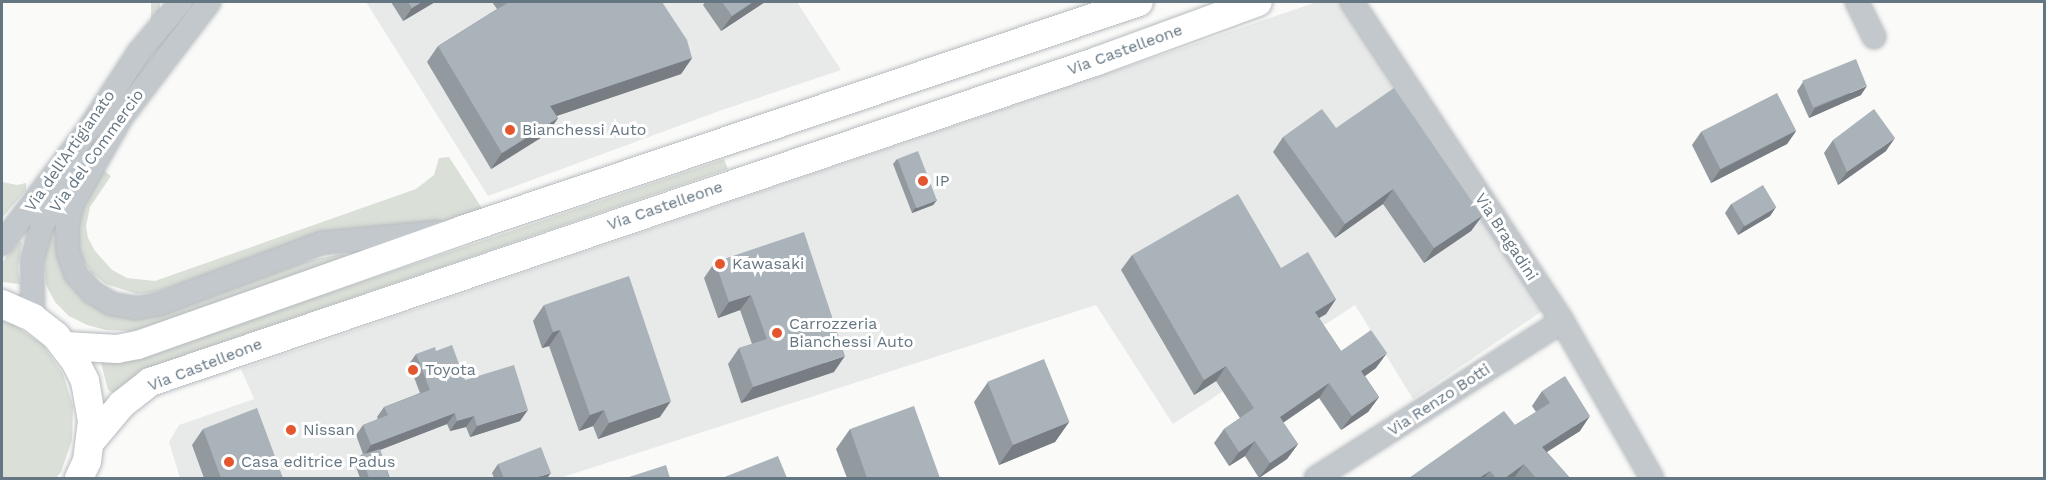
<!DOCTYPE html>
<style>
body{margin:0}
#map{position:relative;width:2046px;height:480px;overflow:hidden;background:#fafaf8;font-family:"Work Sans",sans-serif}
div>[style]{position:absolute}
[style*='--x']{left:calc(var(--x)*1px);top:calc(var(--y)*1px);width:calc(var(--w)*1px);rotate:calc(var(--a)*1deg)}
.built>*{inset:0;background:#e8e9e9}
.green>*{inset:0;background:#dadfd7;transform-origin:0 0}
.roads{filter:drop-shadow(0 0 2px #b5babe) drop-shadow(0 0 2px #b5babe)}
.minor>*{height:22px;margin:-11px;padding:0 11px;transform-origin:11px;border-radius:11px;background:#c3c8cc}
.major>*{height:28px;margin:-14px;padding:0 14px;transform-origin:14px;border-radius:14px;background:#fff}
.wall>*{inset:0;background:#929a9f}
.shaded-wall>*{inset:0;background:#777d82}
.building>*{inset:0;background:#aab3b9;transform-origin:0 0}
.dots>*{width:16px;height:16px;translate:-50% -50%;box-sizing:border-box;border:3px solid #fff;border-radius:50%}
span{translate:-50% -50%;white-space:nowrap;text-align:center;line-height:1.15;-webkit-text-stroke:6px #fff;paint-order:stroke}
.street-label{font-size:16px;color:#657683}
.poi-label{font-size:16px;color:#657683}
.left{translate:0 -50%;text-align:left}
.frame{position:absolute;inset:0;border:3px solid #657683;pointer-events:none}
</style>
<div id="map">
<div class="built">
<div style="clip-path:polygon(366px 2px,797px 2px,841px 70px,722px 110px,488px 196px)"></div>
<div style="clip-path:polygon(1317px 2px,1364px 2px,1554px 303px,1413px 399px,1355px 305px,1173px 424px,1096px 305px,560px 478px,180px 478px,169px 442px,179px 425px,254px 399px,241px 369px)"></div>
</div>
<div class="green">
<div style="left:151px;top:2px;width:9px;height:45px"></div>
<div style="clip-path:polygon(449px 157px,485px 213px,453px 224px,323px 238px,156px 292px,137px 294px,106px 284px,92px 273px,82px 259px,77px 244px,77px 214px,103px 170px,111px 176px,90px 207px,86px 226px,88px 238px,95px 251px,112px 270px,127px 278px,155px 281px,416px 189px,434px 175px,439px 158px)"></div>
<div style="clip-path:polygon(724px 159px,728px 169px,153px 366px,113px 393px,108px 390px,100px 359px,151px 353px)"></div>
<div style="clip-path:polygon(2px 182px,17px 185px,26px 183px,26px 190px,2px 218px)"></div>
<div style="clip-path:polygon(57px 224px,57px 254px,110px 309px,321px 258px,342px 254px,348px 257px,169px 322px,130px 331px,106px 330px,87px 325px,69px 316px,55px 302px,46px 285px,43px 249px,49px 228px)"></div>
<div style="clip-path:polygon(20px 241px,22px 243px,18px 267px,20px 284px,2px 282px,2px 262px)"></div>
<div style="clip-path:polygon(2px 321px,13px 324px,43px 345px,63px 374px,73px 406px,72px 440px,61px 472px,56px 478px,2px 478px)"></div>
</div>
<div class="roads">
<div class="minor">
<div style="--x:1352;--y:2;--w:382;--a:56.6"></div>
<div style="--x:1562;--y:321;--w:181;--a:60.2"></div>
<div style="--x:1857;--y:2;--w:39;--a:64"></div>
<div style="--x:122;--y:116;--w:101;--a:119.6"></div>
<div style="--x:72;--y:204;--w:25;--a:102"></div>
<div style="--x:67;--y:228;--w:24;--a:88"></div>
<div style="--x:68;--y:252;--w:23;--a:70"></div>
<div style="--x:76;--y:274;--w:24;--a:48"></div>
<div style="--x:92;--y:292;--w:23;--a:31"></div>
<div style="--x:112;--y:304;--w:24;--a:9"></div>
<div style="--x:136;--y:308;--w:23;--a:-10"></div>
<div style="--x:159;--y:304;--w:174;--a:-20.5"></div>
<div style="--x:322;--y:243;--w:116;--a:-5.5"></div>
<div style="--x:113;--y:128;--w:158;--a:-52.7"></div>
<div style="--x:2;--y:244;--w:148;--a:-53"></div>
<div style="--x:91;--y:126;--w:88;--a:-57"></div>
<div style="--x:139;--y:52;--w:65;--a:-50"></div>
<div style="--x:33;--y:318;--w:58;--a:-91"></div>
<div style="--x:32;--y:260;--w:36;--a:-74"></div>
<div style="--x:42;--y:225;--w:54;--a:-54"></div>
<div style="--x:1316;--y:478;--w:292;--a:-32.5"></div>
</div>
<div class="major">
<div style="--x:2;--y:304;--w:34;--a:24"></div>
<div style="--x:33;--y:318;--w:29;--a:38"></div>
<div style="--x:56;--y:336;--w:34;--a:53"></div>
<div style="--x:76;--y:363;--w:20;--a:63"></div>
<div style="--x:85;--y:381;--w:41;--a:80.1"></div>
<div style="--x:92;--y:421;--w:40;--a:97.1"></div>
<div style="--x:87;--y:461;--w:19;--a:115"></div>
<div style="--x:65;--y:346;--w:52;--a:3.3"></div>
<div style="--x:117;--y:349;--w:21;--a:-11"></div>
<div style="--x:138;--y:345;--w:344;--a:-19.5"></div>
<div style="--x:462;--y:230;--w:714;--a:-18.61"></div>
<div style="--x:91;--y:441;--w:48;--a:-50"></div>
<div style="--x:122;--y:404;--w:36;--a:-38"></div>
<div style="--x:150;--y:382;--w:1000;--a:-18.72"></div>
<div style="--x:1097;--y:61;--w:171;--a:-20.1"></div>
</div>
</div>
<div class="wall">
<div style="clip-path:polygon(391px 2px,435px 2px,403px 21px)"></div>
<div style="clip-path:polygon(492px 2px,662px 2px,692px 58px,681px 74px,556px 116px,558px 118px,547px 134px,491px 169px,427px 62px,438px 46px,497px 9px)"></div>
<div style="clip-path:polygon(705px 2px,765px 2px,721px 31px,703px 5px)"></div>
<div style="clip-path:polygon(1803px 82px,1861px 95px,1809px 118px,1797px 91px)"></div>
<div style="clip-path:polygon(1336px 128px,1482px 216px,1471px 231px,1424px 263px,1383px 204px,1335px 238px,1273px 152px,1283px 137px)"></div>
<div style="clip-path:polygon(1796px 131px,1787px 144px,1711px 183px,1692px 145px,1701px 132px)"></div>
<div style="clip-path:polygon(1833px 140px,1886px 151px,1838px 185px,1824px 153px)"></div>
<div style="clip-path:polygon(897px 159px,937px 200px,933px 205px,912px 213px,893px 164px)"></div>
<div style="clip-path:polygon(1731px 204px,1776px 207px,1770px 216px,1738px 235px,1725px 213px)"></div>
<div style="clip-path:polygon(1132px 255px,1336px 299px,1326px 314px,1319px 318px,1341px 351px,1376px 368px,1365px 376px,1379px 397px,1368px 412px,1341px 430px,1319px 398px,1283px 423px,1298px 444px,1287px 459px,1259px 478px,1245px 456px,1229px 466px,1214px 443px,1224px 429px,1240px 418px,1216px 381px,1194px 395px,1121px 270px)"></div>
<div style="clip-path:polygon(715px 262px,834px 372px,741px 403px,728px 364px,739px 348px,752px 344px,740px 310px,718px 318px,704px 278px)"></div>
<div style="clip-path:polygon(544px 305px,660px 417px,598px 439px,593px 426px,579px 431px,549px 346px,542px 348px,533px 321px)"></div>
<div style="clip-path:polygon(436px 351px,465px 380px,520px 421px,470px 437px,466px 427px,450px 431px,447px 424px,380px 450px,390px 478px,360px 478px,355px 464px,361px 455px,363px 454px,356px 435px,363px 425px,378px 419px,377px 417px,384px 407px,420px 393px,409px 364px,416px 354px)"></div>
<div style="clip-path:polygon(988px 382px,1069px 422px,1055px 442px,999px 465px,974px 402px)"></div>
<div style="clip-path:polygon(1542px 391px,1580px 431px,1547px 452px,1570px 478px,1409px 478px,1515px 425px,1536px 412px,1532px 406px)"></div>
<div style="clip-path:polygon(203px 429px,283px 478px,204px 478px,192px 445px)"></div>
<div style="clip-path:polygon(850px 429px,940px 478px,847px 478px,836px 449px)"></div>
<div style="clip-path:polygon(498px 464px,547px 478px,494px 478px,492px 473px)"></div>
</div>
<div class="shaded-wall">
<div style="clip-path:polygon(422px 2px,435px 2px,403px 21px,412px 8px)"></div>
<div style="clip-path:polygon(753px 2px,765px 2px,721px 31px,732px 16px)"></div>
<div style="clip-path:polygon(692px 58px,681px 74px,539px 122px,550px 106px)"></div>
<div style="clip-path:polygon(1867px 86px,1861px 95px,1809px 118px,1815px 108px)"></div>
<div style="clip-path:polygon(558px 118px,547px 134px,491px 169px,502px 153px)"></div>
<div style="clip-path:polygon(1796px 131px,1787px 144px,1711px 183px,1720px 170px)"></div>
<div style="clip-path:polygon(1895px 138px,1886px 151px,1838px 185px,1847px 172px)"></div>
<div style="clip-path:polygon(1393px 189px,1383px 204px,1335px 238px,1345px 224px)"></div>
<div style="clip-path:polygon(937px 200px,933px 205px,912px 213px,915px 208px)"></div>
<div style="clip-path:polygon(1776px 207px,1770px 216px,1738px 235px,1744px 226px)"></div>
<div style="clip-path:polygon(1482px 216px,1471px 231px,1424px 263px,1434px 248px)"></div>
<div style="clip-path:polygon(751px 295px,740px 310px,718px 318px,729px 302px)"></div>
<div style="clip-path:polygon(1336px 299px,1326px 314px,1304px 327px,1315px 312px)"></div>
<div style="clip-path:polygon(560px 330px,549px 346px,542px 348px,553px 332px)"></div>
<div style="clip-path:polygon(1387px 353px,1376px 368px,1351px 386px,1361px 371px)"></div>
<div style="clip-path:polygon(845px 356px,834px 372px,741px 403px,753px 387px)"></div>
<div style="clip-path:polygon(1226px 366px,1216px 381px,1194px 395px,1204px 380px)"></div>
<div style="clip-path:polygon(1329px 383px,1319px 398px,1269px 432px,1280px 417px)"></div>
<div style="clip-path:polygon(1379px 397px,1368px 412px,1341px 430px,1352px 416px)"></div>
<div style="clip-path:polygon(671px 401px,660px 417px,598px 439px,609px 423px)"></div>
<div style="clip-path:polygon(528px 410px,520px 421px,470px 437px,477px 426px)"></div>
<div style="clip-path:polygon(604px 410px,593px 426px,579px 431px,590px 415px)"></div>
<div style="clip-path:polygon(455px 413px,447px 424px,364px 456px,371px 445px)"></div>
<div style="clip-path:polygon(474px 416px,466px 427px,450px 431px,457px 421px)"></div>
<div style="clip-path:polygon(1590px 416px,1580px 431px,1532px 461px,1542px 447px)"></div>
<div style="clip-path:polygon(1069px 422px,1055px 442px,999px 465px,1013px 445px)"></div>
<div style="clip-path:polygon(1255px 441px,1245px 456px,1229px 466px,1239px 452px)"></div>
<div style="clip-path:polygon(1298px 444px,1287px 459px,1259px 478px,1270px 463px)"></div>
<div style="clip-path:polygon(1524px 464px,1514px 478px,1505px 478px)"></div>
<div style="clip-path:polygon(1490px 471px,1484px 478px,1479px 478px)"></div>
<div style="clip-path:polygon(551px 473px,547px 478px,535px 478px)"></div>
</div>
<div class="building">
<div style="clip-path:polygon(408px 2px,422px 2px,412px 8px)"></div>
<div style="clip-path:polygon(509px 2px,662px 2px,687px 40px,692px 58px,550px 106px,558px 118px,502px 153px,438px 46px)"></div>
<div style="clip-path:polygon(722px 2px,753px 2px,732px 16px)"></div>
<div style="left:1856px;top:59px;width:29px;height:58px;rotate:68deg"></div>
<div style="clip-path:polygon(1394px 88px,1482px 216px,1434px 248px,1393px 189px,1345px 224px,1283px 137px,1322px 109px,1336px 128px)"></div>
<div style="left:1777px;top:93px;width:42px;height:85px;rotate:63deg"></div>
<div style="clip-path:polygon(1874px 109px,1895px 138px,1847px 172px,1833px 140px)"></div>
<div style="left:918px;top:151px;width:53px;height:22px;rotate:69deg"></div>
<div style="left:1763px;top:185px;width:26px;height:37px;rotate:59deg"></div>
<div style="clip-path:polygon(1238px 194px,1281px 268px,1308px 252px,1336px 299px,1315px 312px,1341px 351px,1371px 330px,1387px 353px,1361px 371px,1379px 397px,1352px 416px,1329px 383px,1280px 417px,1298px 444px,1270px 463px,1255px 441px,1239px 452px,1224px 429px,1254px 408px,1226px 366px,1204px 380px,1132px 255px)"></div>
<div style="clip-path:polygon(804px 232px,845px 356px,753px 387px,739px 348px,767px 339px,751px 295px,729px 302px,715px 262px)"></div>
<div style="clip-path:polygon(629px 276px,671px 401px,609px 423px,604px 410px,590px 415px,560px 330px,553px 332px,544px 305px)"></div>
<div style="clip-path:polygon(452px 345px,465px 380px,514px 365px,528px 410px,477px 426px,474px 416px,457px 421px,455px 413px,371px 445px,363px 425px,388px 415px,384px 407px,430px 390px,416px 354px,435px 347px,436px 351px)"></div>
<div style="left:1044px;top:359px;width:68px;height:61px;rotate:68deg"></div>
<div style="clip-path:polygon(1565px 376px,1590px 416px,1542px 447px,1570px 478px,1536px 478px,1524px 464px,1505px 478px,1496px 478px,1490px 471px,1479px 478px,1409px 478px,1504px 411px,1515px 425px,1550px 403px,1542px 391px)"></div>
<div style="clip-path:polygon(914px 406px,940px 478px,867px 478px,850px 429px)"></div>
<div style="clip-path:polygon(257px 408px,283px 478px,221px 478px,203px 429px)"></div>
<div style="clip-path:polygon(541px 447px,551px 473px,535px 478px,504px 478px,498px 464px)"></div>
<div style="clip-path:polygon(380px 449px,388px 475px,378px 478px,369px 478px,361px 455px)"></div>
<div style="clip-path:polygon(778px 456px,787px 478px,722px 478px)"></div>
<div style="clip-path:polygon(666px 465px,670px 478px,626px 478px)"></div>
<div style="clip-path:polygon(388px 475px,390px 478px,378px 478px)"></div>
</div>
<div class="dots">
<div style="left:510px;top:130px;background:#e4572e"></div>
<div style="left:923px;top:181px;background:#e4572e"></div>
<div style="left:720px;top:264px;background:#e4572e"></div>
<div style="left:777px;top:333px;background:#e4572e"></div>
<div style="left:413px;top:370px;background:#e4572e"></div>
<div style="left:291px;top:430px;background:#e4572e"></div>
<div style="left:229px;top:462px;background:#e4572e"></div>
</div>
<div class="street-label">
<span style="left:1125px;top:50px;rotate:-20deg">Via Castelleone</span>
<span style="left:70px;top:151px;rotate:-55deg">Via dell'Artigianato</span>
<span style="left:97px;top:151px;rotate:-54deg">Via del Commercio</span>
<span style="left:665px;top:206px;rotate:-19deg">Via Castelleone</span>
<span style="left:1506px;top:237px;rotate:57deg">Via Bragadini</span>
<span style="left:205px;top:365px;rotate:-21deg">Via Castelleone</span>
<span style="left:1439px;top:400px;rotate:-33deg">Via Renzo Botti</span>
</div>
<div class="poi-label">
<span class="left" style="left:522px;top:130px">Bianchessi Auto</span>
<span class="left" style="left:935px;top:181px">IP</span>
<span class="left" style="left:732px;top:264px">Kawasaki</span>
<span class="left" style="left:789px;top:333px">Carrozzeria<br>Bianchessi Auto</span>
<span class="left" style="left:425px;top:370px">Toyota</span>
<span class="left" style="left:303px;top:430px">Nissan</span>
<span class="left" style="left:241px;top:462px">Casa editrice Padus</span>
</div>
<div class="frame"></div>
</div>
